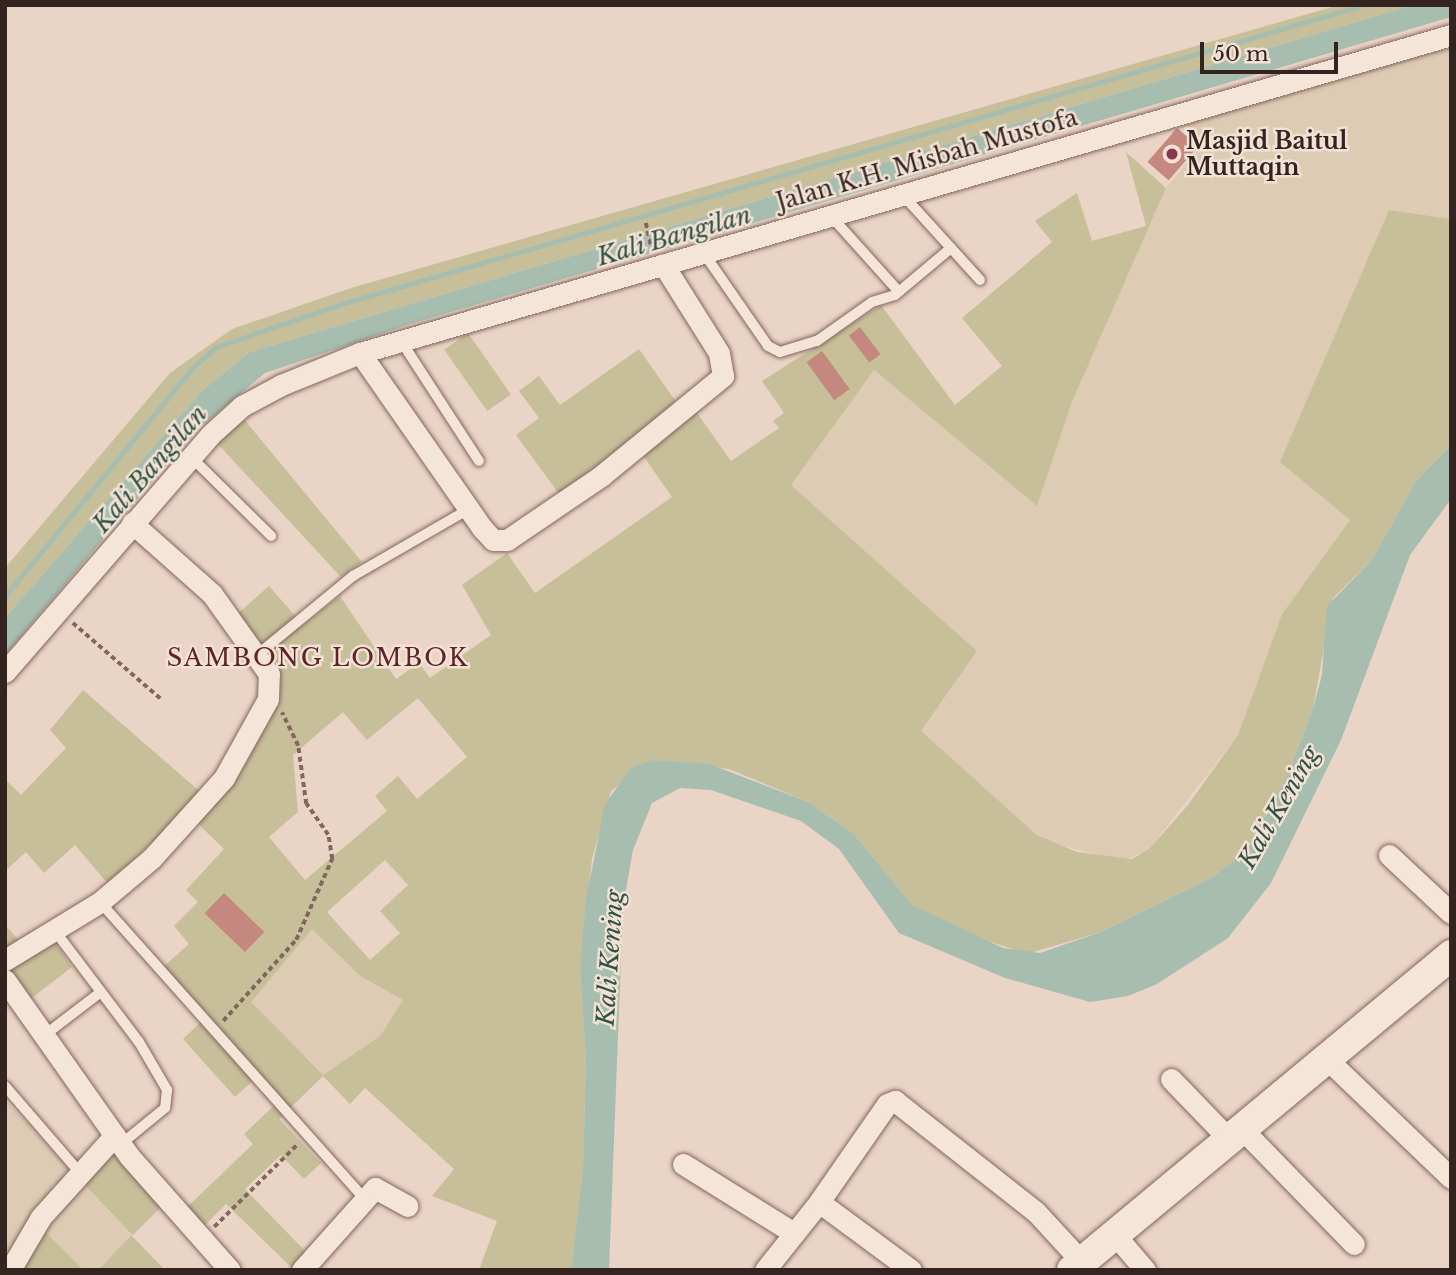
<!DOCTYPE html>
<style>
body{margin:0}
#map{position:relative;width:1456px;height:1275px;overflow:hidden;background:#ead4c5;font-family:"Libre Baskerville",serif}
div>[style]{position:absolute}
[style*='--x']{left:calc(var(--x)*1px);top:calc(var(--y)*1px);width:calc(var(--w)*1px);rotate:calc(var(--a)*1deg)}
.farmland>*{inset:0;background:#decbb3}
.green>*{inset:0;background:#c7bf9a;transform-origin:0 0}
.water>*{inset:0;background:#a6bdb0}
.stream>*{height:5px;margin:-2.5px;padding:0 2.5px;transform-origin:2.5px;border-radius:2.5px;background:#a6bdb0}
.building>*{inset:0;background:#c4887f;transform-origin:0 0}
.path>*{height:3.5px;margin-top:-1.75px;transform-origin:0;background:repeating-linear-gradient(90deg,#83665d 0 5px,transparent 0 8.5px)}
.roads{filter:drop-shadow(0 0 2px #83665d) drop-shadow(0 0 2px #83665d)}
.service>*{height:10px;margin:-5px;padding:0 5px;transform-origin:5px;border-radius:5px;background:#f5e4d8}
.minor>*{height:21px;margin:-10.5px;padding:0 10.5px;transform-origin:10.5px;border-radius:10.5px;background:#f5e4d8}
.secondary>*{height:30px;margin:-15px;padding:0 15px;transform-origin:15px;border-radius:15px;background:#f5e4d8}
.dots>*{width:19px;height:19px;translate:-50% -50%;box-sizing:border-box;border:4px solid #f2e1d4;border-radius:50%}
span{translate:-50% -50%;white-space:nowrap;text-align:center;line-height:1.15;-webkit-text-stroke:5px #f2e1d4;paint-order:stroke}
.poi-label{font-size:23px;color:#34241f;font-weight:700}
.left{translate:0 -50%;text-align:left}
.street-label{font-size:23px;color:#34241f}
.water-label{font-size:24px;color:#305347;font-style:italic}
.neighbourhood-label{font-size:24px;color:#5d2327;letter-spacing:2px}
.frame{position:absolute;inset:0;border:7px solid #34241f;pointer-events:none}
.scale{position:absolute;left:1200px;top:42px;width:138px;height:32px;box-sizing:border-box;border:4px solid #34241f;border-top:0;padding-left:9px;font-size:21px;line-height:24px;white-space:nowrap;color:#34241f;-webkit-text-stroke:5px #f2e1d4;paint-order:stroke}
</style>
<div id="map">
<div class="farmland">
<div style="clip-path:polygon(1451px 47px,1451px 219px,1389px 210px,1305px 479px,1350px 520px,1282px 614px,1238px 735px,1150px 848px,1124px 861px,1051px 843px,1004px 811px,921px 731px,977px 651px,791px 485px,874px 370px,1037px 506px,1072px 402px,1166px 188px,1202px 145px,1181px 126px)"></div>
<div style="clip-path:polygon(312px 929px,360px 976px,403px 1000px,380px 1036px,323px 1076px,250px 1002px)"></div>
<div style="clip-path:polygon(5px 1100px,132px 1236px,98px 1270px,84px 1270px,29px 1216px,5px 1258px)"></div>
</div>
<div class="green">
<div style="clip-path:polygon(1339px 5px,1413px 5px,250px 352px,203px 390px,5px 618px,5px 568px,170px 373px,232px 329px,351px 288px)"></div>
<div style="clip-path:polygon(evenodd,1126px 152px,1166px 188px,1072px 402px,1037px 506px,874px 370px,791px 485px,977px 651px,921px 731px,1037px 835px,1077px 852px,1132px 859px,1150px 848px,1188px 805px,1238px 735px,1282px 614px,1350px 520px,1280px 462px,1389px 210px,1451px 219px,1451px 445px,1415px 482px,1372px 560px,1333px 598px,1313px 708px,1289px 772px,1246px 852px,1211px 878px,1101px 932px,1027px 954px,967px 934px,912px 905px,854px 834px,808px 802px,729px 769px,652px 760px,611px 791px,592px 859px,580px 970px,586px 1059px,583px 1168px,571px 1270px,479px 1270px,497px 1221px,432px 1196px,454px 1169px,365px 1088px,350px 1104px,323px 1076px,279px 1119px,321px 1163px,304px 1179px,281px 1155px,245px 1189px,307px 1253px,292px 1268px,226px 1204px,201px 1229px,184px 1210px,253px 1144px,244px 1134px,282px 1098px,259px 1075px,235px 1097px,183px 1039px,206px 1017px,163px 967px,189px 944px,174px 926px,198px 902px,186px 890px,224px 849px,185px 811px,108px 884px,75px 845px,44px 873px,26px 852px,5px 871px,5px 779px,21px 795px,66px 748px,50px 730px,83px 690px,212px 802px,277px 695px,234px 617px,269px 586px,303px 625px,340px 596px,396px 679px,419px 663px,430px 678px,491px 635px,462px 585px,507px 553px,535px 593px,672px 497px,635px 444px,562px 498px,516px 435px,539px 418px,519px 391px,539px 376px,560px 405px,639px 349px,686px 416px,695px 410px,731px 461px,779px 428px,773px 421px,784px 413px,762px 381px,881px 305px,955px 405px,1002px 366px,962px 318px,1052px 242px,1035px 221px,1077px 193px,1092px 241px,1146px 226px,1126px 152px,418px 698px,467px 757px,417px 799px,398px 776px,375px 796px,387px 811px,305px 880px,269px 837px,298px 812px,293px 755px,343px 712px,367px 740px,418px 698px,1126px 152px,385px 860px,408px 885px,380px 911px,400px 933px,370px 960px,327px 912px,385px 860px,1126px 152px,312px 929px,360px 976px,403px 1000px,380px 1036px,323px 1075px,251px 1002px,312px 929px)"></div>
<div style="left:468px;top:333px;width:75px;height:29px;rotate:55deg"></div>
<div style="clip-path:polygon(243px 418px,362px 562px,341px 577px,215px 441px)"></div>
<div style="clip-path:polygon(5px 925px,32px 955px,55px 943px,72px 967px,20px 1007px,5px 988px)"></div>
<div style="clip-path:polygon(115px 1147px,163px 1205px,132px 1236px,165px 1270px,98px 1270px,132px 1235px,82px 1182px)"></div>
<div style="clip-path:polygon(29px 1216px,84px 1270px,5px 1270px,5px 1258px)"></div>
</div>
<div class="water">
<div style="clip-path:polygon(1413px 5px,1451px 5px,1451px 17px,407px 325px,265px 373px,192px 434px,5px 655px,5px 618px,203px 390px,250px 352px)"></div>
<div style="clip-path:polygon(1451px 445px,1451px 499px,1410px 555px,1341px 740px,1271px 883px,1228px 938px,1157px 984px,1128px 996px,1090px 1002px,1005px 978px,899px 933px,839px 849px,801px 821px,711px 790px,680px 788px,652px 803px,633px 850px,623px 906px,609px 1270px,571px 1270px,583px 1168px,586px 1059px,580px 970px,586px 899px,605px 804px,631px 768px,652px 760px,709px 764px,808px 802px,854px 834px,912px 905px,1003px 948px,1040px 953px,1101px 932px,1211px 878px,1246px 852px,1289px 772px,1313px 708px,1322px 675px,1327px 606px,1372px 560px,1415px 482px)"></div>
</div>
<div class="stream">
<div style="--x:5;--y:596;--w:295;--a:-50.6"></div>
<div style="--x:192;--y:368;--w:32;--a:-41"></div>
<div style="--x:216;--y:347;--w:136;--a:-18.8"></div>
<div style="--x:345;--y:303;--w:1062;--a:-16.3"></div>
</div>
<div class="building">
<div style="left:1177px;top:128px;width:28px;height:45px;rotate:41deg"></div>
<div style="left:860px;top:327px;width:34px;height:14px;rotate:53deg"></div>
<div style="left:822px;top:351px;width:47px;height:19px;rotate:54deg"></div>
<div style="left:224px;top:893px;width:56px;height:28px;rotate:44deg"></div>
</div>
<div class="path">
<div style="--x:646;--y:223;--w:26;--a:77"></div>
<div style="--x:73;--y:623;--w:116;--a:40.8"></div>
<div style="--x:223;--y:1021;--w:109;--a:-48"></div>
<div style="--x:296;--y:940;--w:89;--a:-66"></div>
<div style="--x:332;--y:859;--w:24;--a:-99"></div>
<div style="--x:328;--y:835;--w:38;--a:-125"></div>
<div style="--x:306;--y:804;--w:59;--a:-97.9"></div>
<div style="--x:298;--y:746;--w:37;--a:-116"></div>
<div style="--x:214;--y:1227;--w:118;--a:-44.7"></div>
</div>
<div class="roads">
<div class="service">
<div style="--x:902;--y:194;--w:116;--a:47.8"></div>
<div style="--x:830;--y:215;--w:103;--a:48.1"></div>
<div style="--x:703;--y:252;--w:114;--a:55.3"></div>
<div style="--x:768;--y:346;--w:13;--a:27"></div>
<div style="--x:780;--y:352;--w:39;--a:-17"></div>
<div style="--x:817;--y:341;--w:67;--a:-35.3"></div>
<div style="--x:872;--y:302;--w:24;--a:-17"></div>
<div style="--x:895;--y:295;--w:73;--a:-40"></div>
<div style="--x:401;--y:341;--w:143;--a:57"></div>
<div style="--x:190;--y:456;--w:114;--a:44.6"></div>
<div style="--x:256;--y:656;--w:126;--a:-39.5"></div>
<div style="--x:353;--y:576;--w:134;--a:-30"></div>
<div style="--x:100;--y:902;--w:395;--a:48.3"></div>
<div style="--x:55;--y:931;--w:139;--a:52.9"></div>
<div style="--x:139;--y:1042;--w:56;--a:59.7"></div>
<div style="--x:167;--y:1090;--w:18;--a:96"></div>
<div style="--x:165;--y:1108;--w:57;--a:140.7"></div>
<div style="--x:46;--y:1034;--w:69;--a:-37.4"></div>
<div style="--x:5;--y:1086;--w:115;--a:49.2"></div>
</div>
<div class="minor">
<div style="--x:360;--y:353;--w:213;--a:55.1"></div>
<div style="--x:482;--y:528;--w:16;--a:47"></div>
<div style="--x:493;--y:540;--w:14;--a:0"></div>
<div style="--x:507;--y:540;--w:114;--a:-34.2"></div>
<div style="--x:601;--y:476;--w:158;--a:-39.3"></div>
<div style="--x:723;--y:376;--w:23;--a:-100"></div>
<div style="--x:719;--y:353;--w:105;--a:-122.2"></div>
<div style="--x:5;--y:672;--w:313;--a:-49.1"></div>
<div style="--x:210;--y:435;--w:43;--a:-42.2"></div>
<div style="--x:242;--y:406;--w:44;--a:-28.3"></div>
<div style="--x:281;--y:385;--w:85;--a:-22.1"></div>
<div style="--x:360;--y:353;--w:1136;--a:-16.25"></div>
<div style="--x:1389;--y:855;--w:85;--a:43.1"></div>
<div style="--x:5;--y:960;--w:111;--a:-31.4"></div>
<div style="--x:100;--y:902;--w:68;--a:-40.2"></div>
<div style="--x:152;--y:858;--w:108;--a:-48"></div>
<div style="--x:224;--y:778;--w:90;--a:-60.9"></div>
<div style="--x:268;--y:699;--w:25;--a:-88"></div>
<div style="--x:269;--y:674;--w:98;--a:-125.5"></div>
<div style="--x:212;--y:594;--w:107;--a:-138.4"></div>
<div style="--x:5;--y:980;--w:215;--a:54.8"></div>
<div style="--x:129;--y:1156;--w:152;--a:48.5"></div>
<div style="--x:1329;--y:1061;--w:169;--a:43.8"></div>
<div style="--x:1171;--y:1079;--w:85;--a:46"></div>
<div style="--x:1243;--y:1130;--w:159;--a:45.8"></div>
<div style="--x:683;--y:1164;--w:131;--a:31.9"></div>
<div style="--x:1116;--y:1236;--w:45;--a:49.5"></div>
<div style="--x:10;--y:1270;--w:61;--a:-59.7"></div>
<div style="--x:41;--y:1217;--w:110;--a:-47.9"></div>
<div style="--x:302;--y:1270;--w:110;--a:-48.3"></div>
<div style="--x:375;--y:1188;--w:37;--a:29"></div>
<div style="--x:765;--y:1270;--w:87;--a:-51.5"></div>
<div style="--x:911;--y:1270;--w:114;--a:-143.5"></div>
<div style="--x:819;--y:1202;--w:119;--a:-55.2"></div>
<div style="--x:887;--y:1104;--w:9;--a:-21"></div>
<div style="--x:895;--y:1101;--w:179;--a:38.2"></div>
<div style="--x:1036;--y:1212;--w:68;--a:47.4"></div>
</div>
<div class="secondary">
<div style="--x:1072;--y:1270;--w:493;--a:-39.7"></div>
</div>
</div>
<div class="dots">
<div style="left:1172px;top:154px;background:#8c334d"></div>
</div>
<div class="poi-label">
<span class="left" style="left:1186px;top:154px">Masjid Baitul<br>Muttaqin</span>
</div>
<div class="street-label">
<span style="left:927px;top:160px;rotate:-16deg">Jalan K.H. Misbah Mustofa</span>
</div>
<div class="water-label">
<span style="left:674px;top:236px;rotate:-16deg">Kali Bangilan</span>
<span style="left:150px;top:469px;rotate:-49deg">Kali Bangilan</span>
<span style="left:1279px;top:807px;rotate:-60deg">Kali Kening</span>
<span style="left:610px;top:958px;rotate:-86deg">Kali Kening</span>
</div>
<div class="neighbourhood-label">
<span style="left:318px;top:658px">SAMBONG LOMBOK</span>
</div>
<div class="frame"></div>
<div class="scale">50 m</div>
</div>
